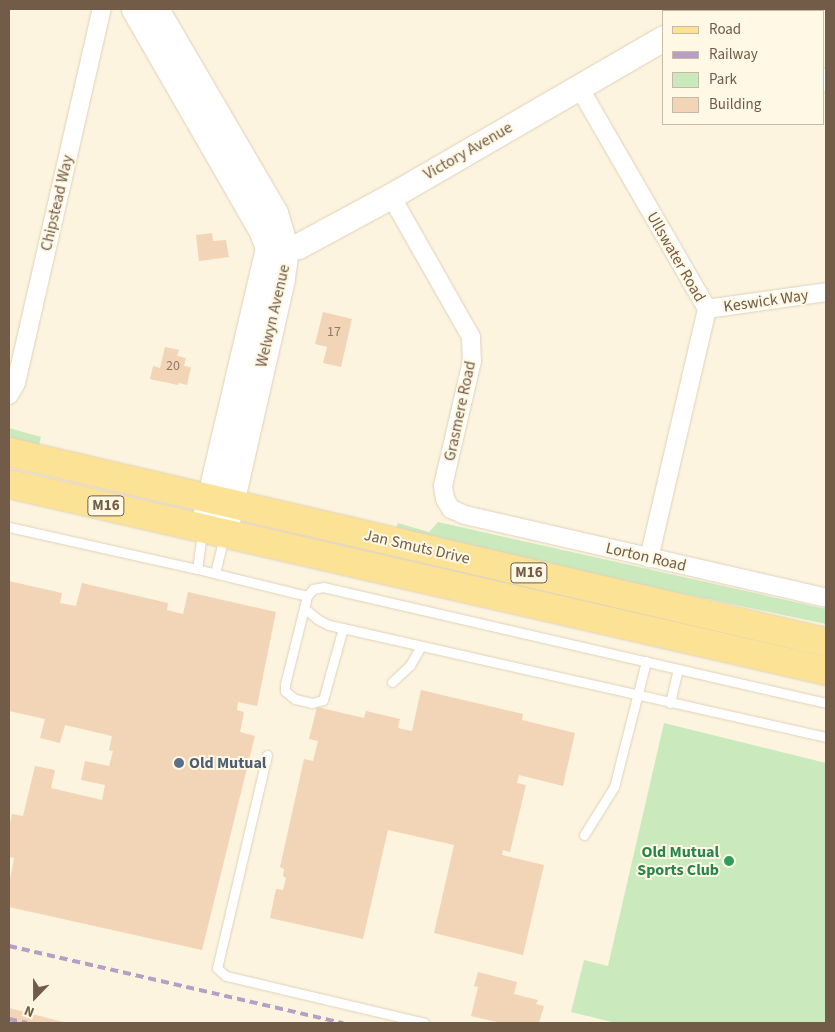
<!DOCTYPE html>
<style>
body{margin:0}
#map{position:relative;width:835px;height:1032px;overflow:hidden;background:#fcf4de;font-family:"Source Sans 3",sans-serif}
div>[style]{position:absolute}
[style*='--x']{left:calc(var(--x)*1px);top:calc(var(--y)*1px);width:calc(var(--w)*1px);rotate:calc(var(--a)*1deg)}
.green>*{inset:0;background:#cae9bd}
.building>*{inset:0;background:#f2d4b6}
.roads{filter:drop-shadow(0 0 1px #e0d0bb) drop-shadow(0 0 1px #e0d0bb)}
.lane>*{height:9px;margin:-4.5px;padding:0 4.5px;transform-origin:4.5px;border-radius:4.5px;background:#fff}
.street>*{height:18px;margin:-9px;padding:0 9px;transform-origin:9px;border-radius:9px;background:#fff}
.secondary>*{height:25px;margin:-12.5px;padding:0 12.5px;transform-origin:12.5px;border-radius:12.5px;background:#fff}
.primary>*{height:28px;margin:-14px;padding:0 14px;transform-origin:14px;border-radius:14px;background:#fce295}
.rail>*{height:4px;margin-top:-2px;transform-origin:0;background:repeating-linear-gradient(90deg,#b79ec4 0 8px,transparent 0 13px)}
.dots>*{width:14px;height:14px;translate:-50% -50%;box-sizing:border-box;border:2px solid #fff8e4;border-radius:50%}
span{translate:-50% -50%;white-space:nowrap;text-align:center;line-height:1.15;-webkit-text-stroke:4px #fff8e4;paint-order:stroke}
.number-label{font-size:14px;color:#927963}
.number-label span{-webkit-text-stroke-width:0}
.shield-label span{padding:1px 4px;background:#fff8e4;border:1px solid;border-radius:4px;-webkit-text-stroke-width:0}
.shield-label{font-size:15px;color:#725b47;font-weight:700}
.street-label{font-size:16px;color:#725b47}
.service-label{font-size:16px;color:#4e5e75;font-weight:700}
.left{translate:0 -50%;text-align:left}
.leisure-label{font-size:16px;color:#27864d;font-weight:700}
.right{translate:-100% -50%;text-align:right}
.frame{position:absolute;inset:0;border:10px solid #725b47;pointer-events:none}
.legend{position:absolute;left:662px;top:10px;width:162px;height:115px;box-sizing:border-box;background:#fff8e4;border:1px solid #c7b9a5;margin:0;padding:6px 9px;list-style:none;font-size:15px;color:#725b47}
.legend li{display:flex;align-items:center;gap:10px;height:25px}
.legend b{width:25px;border:1px solid #c7b9a5}
.north{position:absolute;left:10px;top:972px;width:50px;height:50px;-webkit-text-stroke:4px #fff8e4;paint-order:stroke;rotate:202deg;font-size:14px;font-weight:700;line-height:20px;text-align:center;color:#725b47}
.north::after{content:'';display:block;margin:auto;width:18px;height:22px;background:#725b47;clip-path:polygon(50% 0,100% 100%,50% 72%,0 100%)}
</style>
<div id="map">
<div class="green">
<div style="clip-path:polygon(9px 428px,41px 437px,38px 449px,9px 443px)"></div>
<div style="clip-path:polygon(438px 522px,826px 609px,826px 624px,394px 533px,398px 523px,429px 532px)"></div>
<div style="clip-path:polygon(664px 723px,826px 763px,826px 1023px,616px 1023px,571px 1012px,584px 960px,608px 966px)"></div>
</div>
<div class="building">
<div style="clip-path:polygon(212px 233px,213px 241px,226px 240px,229px 257px,199px 261px,196px 235px)"></div>
<div style="clip-path:polygon(323px 312px,352px 319px,341px 367px,323px 363px,327px 347px,315px 344px)"></div>
<div style="clip-path:polygon(165px 347px,179px 350px,177px 356px,186px 358px,184px 366px,191px 367px,187px 385px,179px 383px,178px 385px,150px 379px,153px 366px,160px 368px)"></div>
<div style="clip-path:polygon(9px 581px,62px 593px,60px 603px,76px 606px,82px 583px,168px 603px,167px 610px,183px 614px,188px 592px,276px 612px,257px 706px,238px 702px,237px 710px,244px 712px,240px 732px,255px 736px,202px 950px,9px 907px,9px 885px,14px 858px,9px 857px,9px 828px,12px 814px,23px 816px,35px 766px,55px 770px,51px 788px,102px 800px,105px 785px,81px 780px,85px 761px,109px 766px,113px 751px,109px 750px,112px 736px,65px 725px,60px 743px,40px 738px,45px 719px,9px 711px)"></div>
<div style="clip-path:polygon(421px 690px,523px 714px,522px 720px,575px 733px,563px 786px,519px 775px,517px 783px,526px 785px,510px 852px,503px 850px,502px 855px,544px 865px,523px 955px,434px 933px,454px 845px,388px 830px,363px 939px,270px 918px,276px 889px,283px 890px,286px 878px,283px 876px,284px 869px,280px 867px,304px 759px,313px 761px,318px 741px,309px 739px,317px 707px,364px 718px,366px 711px,400px 719px,398px 728px,412px 731px)"></div>
<div style="clip-path:polygon(478px 972px,517px 982px,514px 994px,538px 1000px,536px 1004px,544px 1006px,539px 1023px,501px 1023px,471px 1016px,478px 987px,474px 986px)"></div>
<div style="clip-path:polygon(9px 1008px,67px 1023px,9px 1023px)"></div>
</div>
<div class="roads">
<div class="lane">
<div style="--x:9;--y:527;--w:193;--a:12.6"></div>
<div style="--x:197;--y:569;--w:113;--a:13.8"></div>
<div style="--x:307;--y:596;--w:91;--a:104"></div>
<div style="--x:285;--y:684;--w:7;--a:90"></div>
<div style="--x:285;--y:691;--w:13;--a:39"></div>
<div style="--x:295;--y:699;--w:17;--a:13"></div>
<div style="--x:312;--y:703;--w:11;--a:-15"></div>
<div style="--x:323;--y:700;--w:75;--a:-74.5"></div>
<div style="--x:197;--y:569;--w:37;--a:-82"></div>
<div style="--x:215;--y:573;--w:38;--a:-76"></div>
<div style="--x:307;--y:596;--w:9;--a:-49"></div>
<div style="--x:313;--y:589;--w:10;--a:-11"></div>
<div style="--x:323;--y:587;--w:516;--a:12.99"></div>
<div style="--x:304;--y:608;--w:17;--a:40"></div>
<div style="--x:317;--y:619;--w:13;--a:27"></div>
<div style="--x:329;--y:625;--w:509;--a:12.7"></div>
<div style="--x:392;--y:682;--w:25;--a:-43"></div>
<div style="--x:410;--y:665;--w:22;--a:-60"></div>
<div style="--x:670;--y:703;--w:35;--a:-77"></div>
<div style="--x:267;--y:755;--w:219;--a:103.2"></div>
<div style="--x:217;--y:968;--w:12;--a:42"></div>
<div style="--x:226;--y:976;--w:204;--a:13.3"></div>
<div style="--x:584;--y:835;--w:57;--a:-58"></div>
<div style="--x:614;--y:787;--w:130;--a:-75.7"></div>
</div>
<div class="street">
<div style="--x:784;--y:9;--w:2;--a:63"></div>
<div style="--x:824;--y:78;--w:5;--a:68"></div>
<div style="--x:579;--y:87;--w:256;--a:60"></div>
<div style="--x:707;--y:309;--w:256;--a:103.1"></div>
<div style="--x:391;--y:196;--w:162;--a:60.4"></div>
<div style="--x:471;--y:337;--w:24;--a:88"></div>
<div style="--x:472;--y:361;--w:128;--a:103.1"></div>
<div style="--x:443;--y:486;--w:13;--a:81"></div>
<div style="--x:445;--y:499;--w:12;--a:59"></div>
<div style="--x:451;--y:509;--w:15;--a:23"></div>
<div style="--x:465;--y:515;--w:370;--a:12.9"></div>
<div style="--x:707;--y:309;--w:120;--a:-8.1"></div>
<div style="--x:9;--y:395;--w:14;--a:-60"></div>
<div style="--x:16;--y:383;--w:384;--a:-77.1"></div>
</div>
<div class="secondary">
<div style="--x:134;--y:9;--w:257;--a:60.1"></div>
<div style="--x:262;--y:232;--w:17;--a:69"></div>
<div style="--x:268;--y:248;--w:289;--a:103.2"></div>
<div style="--x:156;--y:9;--w:236;--a:59.7"></div>
<div style="--x:275;--y:213;--w:38;--a:73"></div>
<div style="--x:286;--y:249;--w:30;--a:98"></div>
<div style="--x:282;--y:279;--w:262;--a:102.8"></div>
<div style="--x:709;--y:11;--w:5;--a:-22"></div>
<div style="--x:269;--y:248;--w:29;--a:-4"></div>
<div style="--x:298;--y:246;--w:106;--a:-28.3"></div>
<div style="--x:391;--y:196;--w:315;--a:-30.1"></div>
</div>
<div class="primary">
<div style="--x:9;--y:452;--w:839;--a:13.09"></div>
<div style="--x:9;--y:484;--w:838;--a:12.89"></div>
</div>
</div>
<div class="rail">
<div style="--x:9;--y:946;--w:343;--a:13"></div>
<div style="--x:9;--y:1019;--w:18;--a:13"></div>
</div>
<div class="dots">
<div style="left:179px;top:763px;background:#5c6f8a"></div>
<div style="left:729px;top:861px;background:#2e9e5b"></div>
</div>
<div class="number-label">
<span style="left:334px;top:332px">17</span>
<span style="left:173px;top:366px">20</span>
</div>
<div class="shield-label">
<span style="left:106px;top:506px">M16</span>
<span style="left:529px;top:573px">M16</span>
</div>
<div class="street-label">
<span style="left:468px;top:151px;rotate:-30deg">Victory Avenue</span>
<span style="left:57px;top:203px;rotate:-77deg">Chipstead Way</span>
<span style="left:676px;top:257px;rotate:60deg">Ullswater Road</span>
<span style="left:766px;top:301px;rotate:-8deg">Keswick Way</span>
<span style="left:273px;top:316px;rotate:-77deg">Welwyn Avenue</span>
<span style="left:460px;top:411px;rotate:-78deg">Grasmere Road</span>
<span style="left:417px;top:547px;rotate:13deg">Jan Smuts Drive</span>
<span style="left:646px;top:557px;rotate:13deg">Lorton Road</span>
</div>
<div class="service-label">
<span class="left" style="left:189px;top:763px">Old Mutual</span>
</div>
<div class="leisure-label">
<span class="right" style="left:719px;top:861px">Old Mutual<br>Sports Club</span>
</div>
<div class="frame"></div>
<ul class="legend">
<li><b style="height:6px;background:#fce295"></b>Road</li>
<li><b style="height:6px;background:#b79ec4"></b>Railway</li>
<li><b style="height:14px;background:#cae9bd"></b>Park</li>
<li><b style="height:14px;background:#f2d4b6"></b>Building</li>
</ul>
<div class="north">N</div>
</div>
